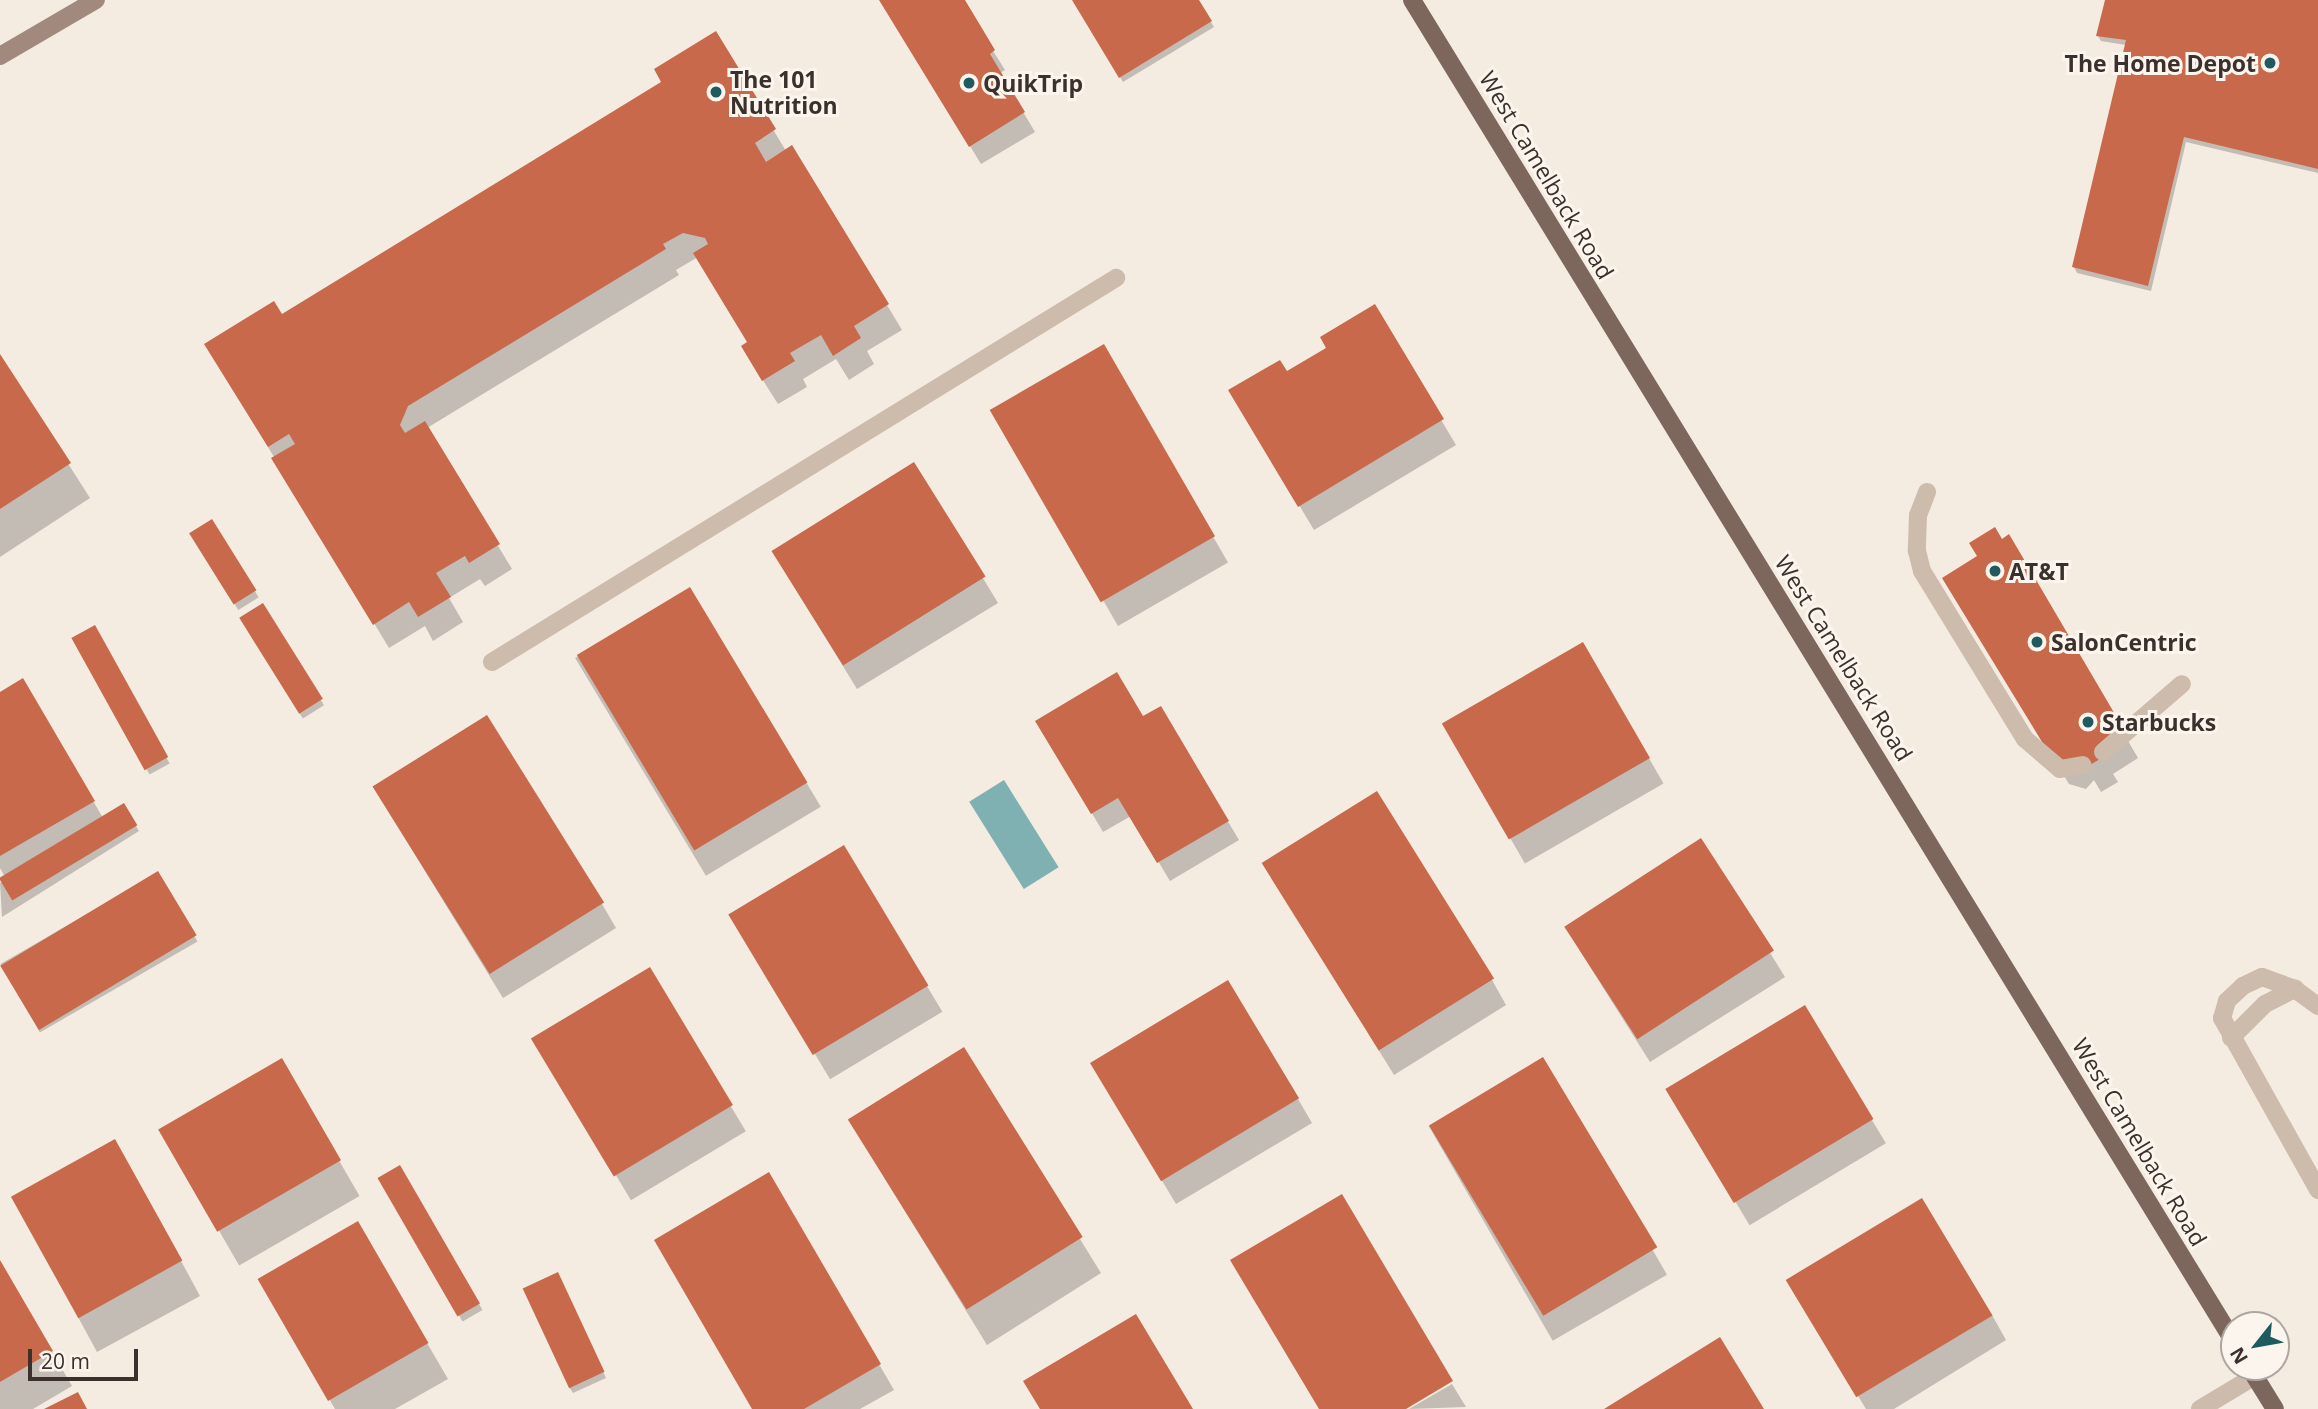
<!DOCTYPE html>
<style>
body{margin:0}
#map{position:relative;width:2318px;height:1409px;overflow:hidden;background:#f4ebe1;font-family:"Open Sans",sans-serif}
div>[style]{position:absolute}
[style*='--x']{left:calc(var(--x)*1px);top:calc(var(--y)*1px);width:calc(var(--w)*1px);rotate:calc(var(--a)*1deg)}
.water>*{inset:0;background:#7fb0b2;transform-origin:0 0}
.shadow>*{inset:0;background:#0003;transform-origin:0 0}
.building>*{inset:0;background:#c8694b;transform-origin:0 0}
.lane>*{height:18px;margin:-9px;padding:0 9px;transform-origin:9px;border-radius:9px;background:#cdbbac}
.street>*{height:18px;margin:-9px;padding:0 9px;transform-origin:9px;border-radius:9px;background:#cdbbac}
.secondary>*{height:18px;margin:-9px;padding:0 9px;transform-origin:9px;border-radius:9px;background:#a18a7d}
.primary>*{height:18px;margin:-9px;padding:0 9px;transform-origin:9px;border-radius:9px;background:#7d675c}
.dots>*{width:19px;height:19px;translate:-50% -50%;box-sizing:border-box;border:4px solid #fbf5ee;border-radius:50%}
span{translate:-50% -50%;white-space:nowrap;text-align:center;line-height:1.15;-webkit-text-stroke:6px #fbf5ee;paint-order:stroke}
.poi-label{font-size:23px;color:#3b302b;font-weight:700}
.right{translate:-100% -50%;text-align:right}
.left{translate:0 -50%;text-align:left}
.street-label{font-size:23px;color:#3b302b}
.north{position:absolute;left:2220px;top:1311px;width:70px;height:70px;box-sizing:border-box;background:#fbf5ee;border:2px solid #aea6a0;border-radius:50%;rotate:239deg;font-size:19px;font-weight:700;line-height:28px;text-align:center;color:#3b302b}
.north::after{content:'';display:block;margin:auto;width:24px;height:32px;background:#1f5a5e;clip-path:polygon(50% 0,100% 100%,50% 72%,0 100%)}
.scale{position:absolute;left:28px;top:1349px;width:110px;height:32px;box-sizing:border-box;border:4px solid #3b302b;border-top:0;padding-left:9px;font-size:21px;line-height:24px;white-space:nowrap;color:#3b302b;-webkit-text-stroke:5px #fbf5ee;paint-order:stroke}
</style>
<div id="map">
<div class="water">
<div style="left:1004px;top:780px;width:103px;height:41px;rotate:58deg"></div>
</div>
<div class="shadow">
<div style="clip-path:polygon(881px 0,961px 0,1005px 70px,1000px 73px,1035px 132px,981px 164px)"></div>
<div style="clip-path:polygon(1073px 0,1197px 0,1214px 27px,1123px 82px)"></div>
<div style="clip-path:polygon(2106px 0,2318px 0,2318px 173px,2186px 142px,2151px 291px,2077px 273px,2074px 267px,2126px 45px,2101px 41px,2098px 36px)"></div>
<div style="clip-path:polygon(716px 34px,786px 151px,792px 147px,902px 330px,867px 351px,874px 364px,849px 380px,836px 359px,803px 379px,807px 387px,778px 404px,757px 371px,749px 343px,698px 257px,676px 270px,679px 275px,427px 428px,512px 569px,485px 586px,480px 579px,449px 598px,463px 622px,433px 641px,425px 626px,389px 648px,221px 369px,282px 317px,663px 82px)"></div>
<div style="clip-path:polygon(1374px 307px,1456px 445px,1314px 530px,1245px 415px,1286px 374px,1328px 348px)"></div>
<div style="left:1103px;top:346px;width:250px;height:127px;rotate:60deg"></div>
<div style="clip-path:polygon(0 357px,90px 498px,0 557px)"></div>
<div style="clip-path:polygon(914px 464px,998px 603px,857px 689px,787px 575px)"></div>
<div style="left:211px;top:521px;width:90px;height:24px;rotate:58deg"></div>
<div style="clip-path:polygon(2009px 537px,2138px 758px,2113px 774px,2118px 782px,2101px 792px,2094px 780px,2086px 789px,2069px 784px,1958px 603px,1979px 557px)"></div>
<div style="left:690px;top:589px;width:254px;height:134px;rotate:59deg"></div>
<div style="left:262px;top:606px;width:117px;height:25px;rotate:58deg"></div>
<div style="left:94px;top:627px;width:156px;height:23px;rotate:61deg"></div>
<div style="left:1583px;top:644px;width:161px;height:160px;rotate:60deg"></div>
<div style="clip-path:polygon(23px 681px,103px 818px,123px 806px,139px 831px,2px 917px,0 883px,6px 879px,0 868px,0 694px)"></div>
<div style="clip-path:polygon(1160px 708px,1239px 840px,1170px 881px,1131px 816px,1103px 832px,1038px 721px,1143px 718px)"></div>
<div style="clip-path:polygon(388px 811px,602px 904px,616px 928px,503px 998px)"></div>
<div style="clip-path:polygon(1701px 841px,1785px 977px,1650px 1062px,1580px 951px)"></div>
<div style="left:844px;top:848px;width:191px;height:131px;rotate:59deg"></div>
<div style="left:158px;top:873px;width:79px;height:182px;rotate:60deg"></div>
<div style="clip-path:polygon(1278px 887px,1492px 980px,1506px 1005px,1394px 1075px)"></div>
<div style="left:649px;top:970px;width:188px;height:134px;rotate:59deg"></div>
<div style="left:1804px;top:1007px;width:159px;height:159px;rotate:59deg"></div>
<div style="clip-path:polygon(963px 1050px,1101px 1273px,987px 1345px,870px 1154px)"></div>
<div style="left:281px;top:1060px;width:157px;height:139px;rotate:60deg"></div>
<div style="left:1543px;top:1060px;width:248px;height:132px;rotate:60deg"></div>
<div style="clip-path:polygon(1107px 1089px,1298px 1099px,1312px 1123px,1176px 1204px)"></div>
<div style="left:400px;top:1167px;width:165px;height:23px;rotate:60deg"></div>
<div style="clip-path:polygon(769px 1174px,894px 1390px,860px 1409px,754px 1409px)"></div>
<div style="clip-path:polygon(135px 1176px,200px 1296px,97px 1352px,78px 1317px)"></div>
<div style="clip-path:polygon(357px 1223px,448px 1379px,395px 1409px,335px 1409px,260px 1280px)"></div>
<div style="clip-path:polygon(0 1263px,72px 1386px,33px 1409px,0 1409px)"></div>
<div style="clip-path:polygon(561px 1280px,606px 1378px,573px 1393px,569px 1387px)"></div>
<div style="clip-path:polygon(1803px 1306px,1992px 1315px,2006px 1340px,1894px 1409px,1866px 1409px)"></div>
<div style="clip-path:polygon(1452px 1384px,1466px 1407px,1409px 1409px)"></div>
</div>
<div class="building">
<div style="clip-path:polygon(879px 0,965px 0,995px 50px,990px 54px,1025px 112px,969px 147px)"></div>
<div style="clip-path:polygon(1072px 0,1199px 0,1212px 21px,1119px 78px)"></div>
<div style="clip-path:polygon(2105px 0,2318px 0,2318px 169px,2184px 137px,2148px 286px,2072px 267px,2126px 40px,2096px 36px)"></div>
<div style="clip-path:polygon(716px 31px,776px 129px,755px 143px,766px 162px,792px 145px,889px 304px,854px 326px,861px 338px,833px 356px,821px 335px,790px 353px,795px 361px,762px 381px,741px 346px,747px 342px,693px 253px,708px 244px,705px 238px,683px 233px,663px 244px,666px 249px,408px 406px,400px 425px,405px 433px,425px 421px,500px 544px,469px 563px,465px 556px,436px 573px,451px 597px,418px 617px,409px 602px,373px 625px,271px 458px,295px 444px,289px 434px,268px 447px,204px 344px,274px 301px,282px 314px,661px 82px,654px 69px)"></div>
<div style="clip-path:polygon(1375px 304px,1444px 419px,1298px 507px,1228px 390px,1280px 360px,1287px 371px,1326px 348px,1320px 337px)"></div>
<div style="left:1104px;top:344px;width:222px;height:132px;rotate:60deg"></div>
<div style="clip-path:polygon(0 354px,71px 463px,0 509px)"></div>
<div style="left:914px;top:462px;width:135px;height:168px;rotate:58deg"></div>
<div style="left:212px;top:519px;width:84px;height:27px;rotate:58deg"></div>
<div style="clip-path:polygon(1995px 527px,2002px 539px,2009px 534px,2126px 733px,2105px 756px,2085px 768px,2078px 757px,2075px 762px,2053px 760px,1942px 578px,1977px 556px,1969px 543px)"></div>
<div style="left:690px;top:587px;width:228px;height:132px;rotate:59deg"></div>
<div style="left:263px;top:603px;width:113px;height:28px;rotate:58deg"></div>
<div style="left:95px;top:625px;width:151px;height:27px;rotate:61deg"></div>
<div style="left:1583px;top:642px;width:134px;height:163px;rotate:60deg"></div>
<div style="clip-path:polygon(1117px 672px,1143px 716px,1161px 706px,1229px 821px,1157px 863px,1118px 798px,1091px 814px,1035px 721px)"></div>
<div style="clip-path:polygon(23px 678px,95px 801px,0 856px,0 692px)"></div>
<div style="left:487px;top:715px;width:221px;height:135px;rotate:58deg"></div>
<div style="left:1377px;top:791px;width:221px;height:136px;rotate:58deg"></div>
<div style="left:124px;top:803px;width:26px;height:146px;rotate:59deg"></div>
<div style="left:1701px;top:838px;width:134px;height:163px;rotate:57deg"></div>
<div style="left:844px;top:845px;width:164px;height:135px;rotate:59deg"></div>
<div style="left:158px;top:871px;width:75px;height:184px;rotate:59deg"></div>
<div style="left:650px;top:967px;width:161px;height:139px;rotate:59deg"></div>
<div style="left:1228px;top:980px;width:138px;height:161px;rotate:59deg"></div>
<div style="left:1805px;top:1005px;width:133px;height:163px;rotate:59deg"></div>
<div style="left:964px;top:1047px;width:224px;height:137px;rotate:58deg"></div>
<div style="left:1543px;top:1057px;width:222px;height:133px;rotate:59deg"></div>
<div style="left:282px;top:1058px;width:118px;height:143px;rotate:60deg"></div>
<div style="left:115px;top:1139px;width:139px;height:119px;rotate:61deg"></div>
<div style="left:400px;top:1165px;width:160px;height:26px;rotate:60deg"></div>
<div style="clip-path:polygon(769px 1172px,881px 1364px,804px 1409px,752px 1409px,654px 1240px)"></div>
<div style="clip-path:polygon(1342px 1194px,1453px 1381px,1406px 1409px,1319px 1409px,1230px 1260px)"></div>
<div style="left:1922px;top:1198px;width:137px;height:159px;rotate:59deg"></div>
<div style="left:358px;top:1221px;width:141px;height:116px;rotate:60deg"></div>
<div style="clip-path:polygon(0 1260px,53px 1351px,0 1382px)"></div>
<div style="left:558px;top:1272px;width:110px;height:39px;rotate:65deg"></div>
<div style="clip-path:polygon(1136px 1314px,1193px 1409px,1040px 1409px,1023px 1381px)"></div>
<div style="clip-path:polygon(1720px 1337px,1764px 1409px,1604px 1409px)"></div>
<div style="clip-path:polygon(78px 1392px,87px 1409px,44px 1409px)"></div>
</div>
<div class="lane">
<div style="--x:1927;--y:492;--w:25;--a:111"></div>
<div style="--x:1918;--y:515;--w:36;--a:92"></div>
<div style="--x:1917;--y:551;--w:21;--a:76"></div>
<div style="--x:1922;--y:571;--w:197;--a:58.5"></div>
<div style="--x:2025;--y:739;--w:46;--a:40.6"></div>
<div style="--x:2060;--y:769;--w:23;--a:-10"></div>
<div style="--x:492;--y:662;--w:733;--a:-31.61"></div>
<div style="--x:2103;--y:752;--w:104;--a:-40.7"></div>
<div style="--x:2318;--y:1006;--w:29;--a:-144"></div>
<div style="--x:2295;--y:989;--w:35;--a:-160"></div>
<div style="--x:2262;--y:977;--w:21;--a:155"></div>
<div style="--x:2243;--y:986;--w:22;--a:137"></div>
<div style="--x:2227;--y:1001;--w:18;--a:106"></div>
<div style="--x:2222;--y:1018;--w:197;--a:60.8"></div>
<div style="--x:2231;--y:1038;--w:48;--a:-45"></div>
<div style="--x:2265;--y:1004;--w:34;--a:-27"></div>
</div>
<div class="street">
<div style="--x:2200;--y:1409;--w:64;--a:-31"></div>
</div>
<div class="secondary">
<div style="--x:0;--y:56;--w:111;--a:-30.3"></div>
</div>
<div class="primary">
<div style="--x:1412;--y:0;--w:1574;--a:58.51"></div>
<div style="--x:2249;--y:1367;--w:49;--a:58.2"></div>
</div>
<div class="dots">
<div style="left:2270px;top:63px;background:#1f5a5e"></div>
<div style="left:969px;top:83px;background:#1f5a5e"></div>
<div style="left:716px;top:92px;background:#1f5a5e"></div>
<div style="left:1995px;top:571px;background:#1f5a5e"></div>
<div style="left:2037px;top:642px;background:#1f5a5e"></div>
<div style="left:2088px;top:722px;background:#1f5a5e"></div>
</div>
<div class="poi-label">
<span class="right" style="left:2256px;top:63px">The Home Depot</span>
<span class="left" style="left:730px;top:92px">The 101<br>Nutrition</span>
<span class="left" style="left:983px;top:83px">QuikTrip</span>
<span class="left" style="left:2009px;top:571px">AT&amp;T</span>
<span class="left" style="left:2051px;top:642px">SalonCentric</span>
<span class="left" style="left:2102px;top:722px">Starbucks</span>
</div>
<div class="street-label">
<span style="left:1547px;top:175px;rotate:59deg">West Camelback Road</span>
<span style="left:1844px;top:658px;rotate:58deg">West Camelback Road</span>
<span style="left:2140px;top:1142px;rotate:59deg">West Camelback Road</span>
</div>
<div class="north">N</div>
<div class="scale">20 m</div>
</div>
